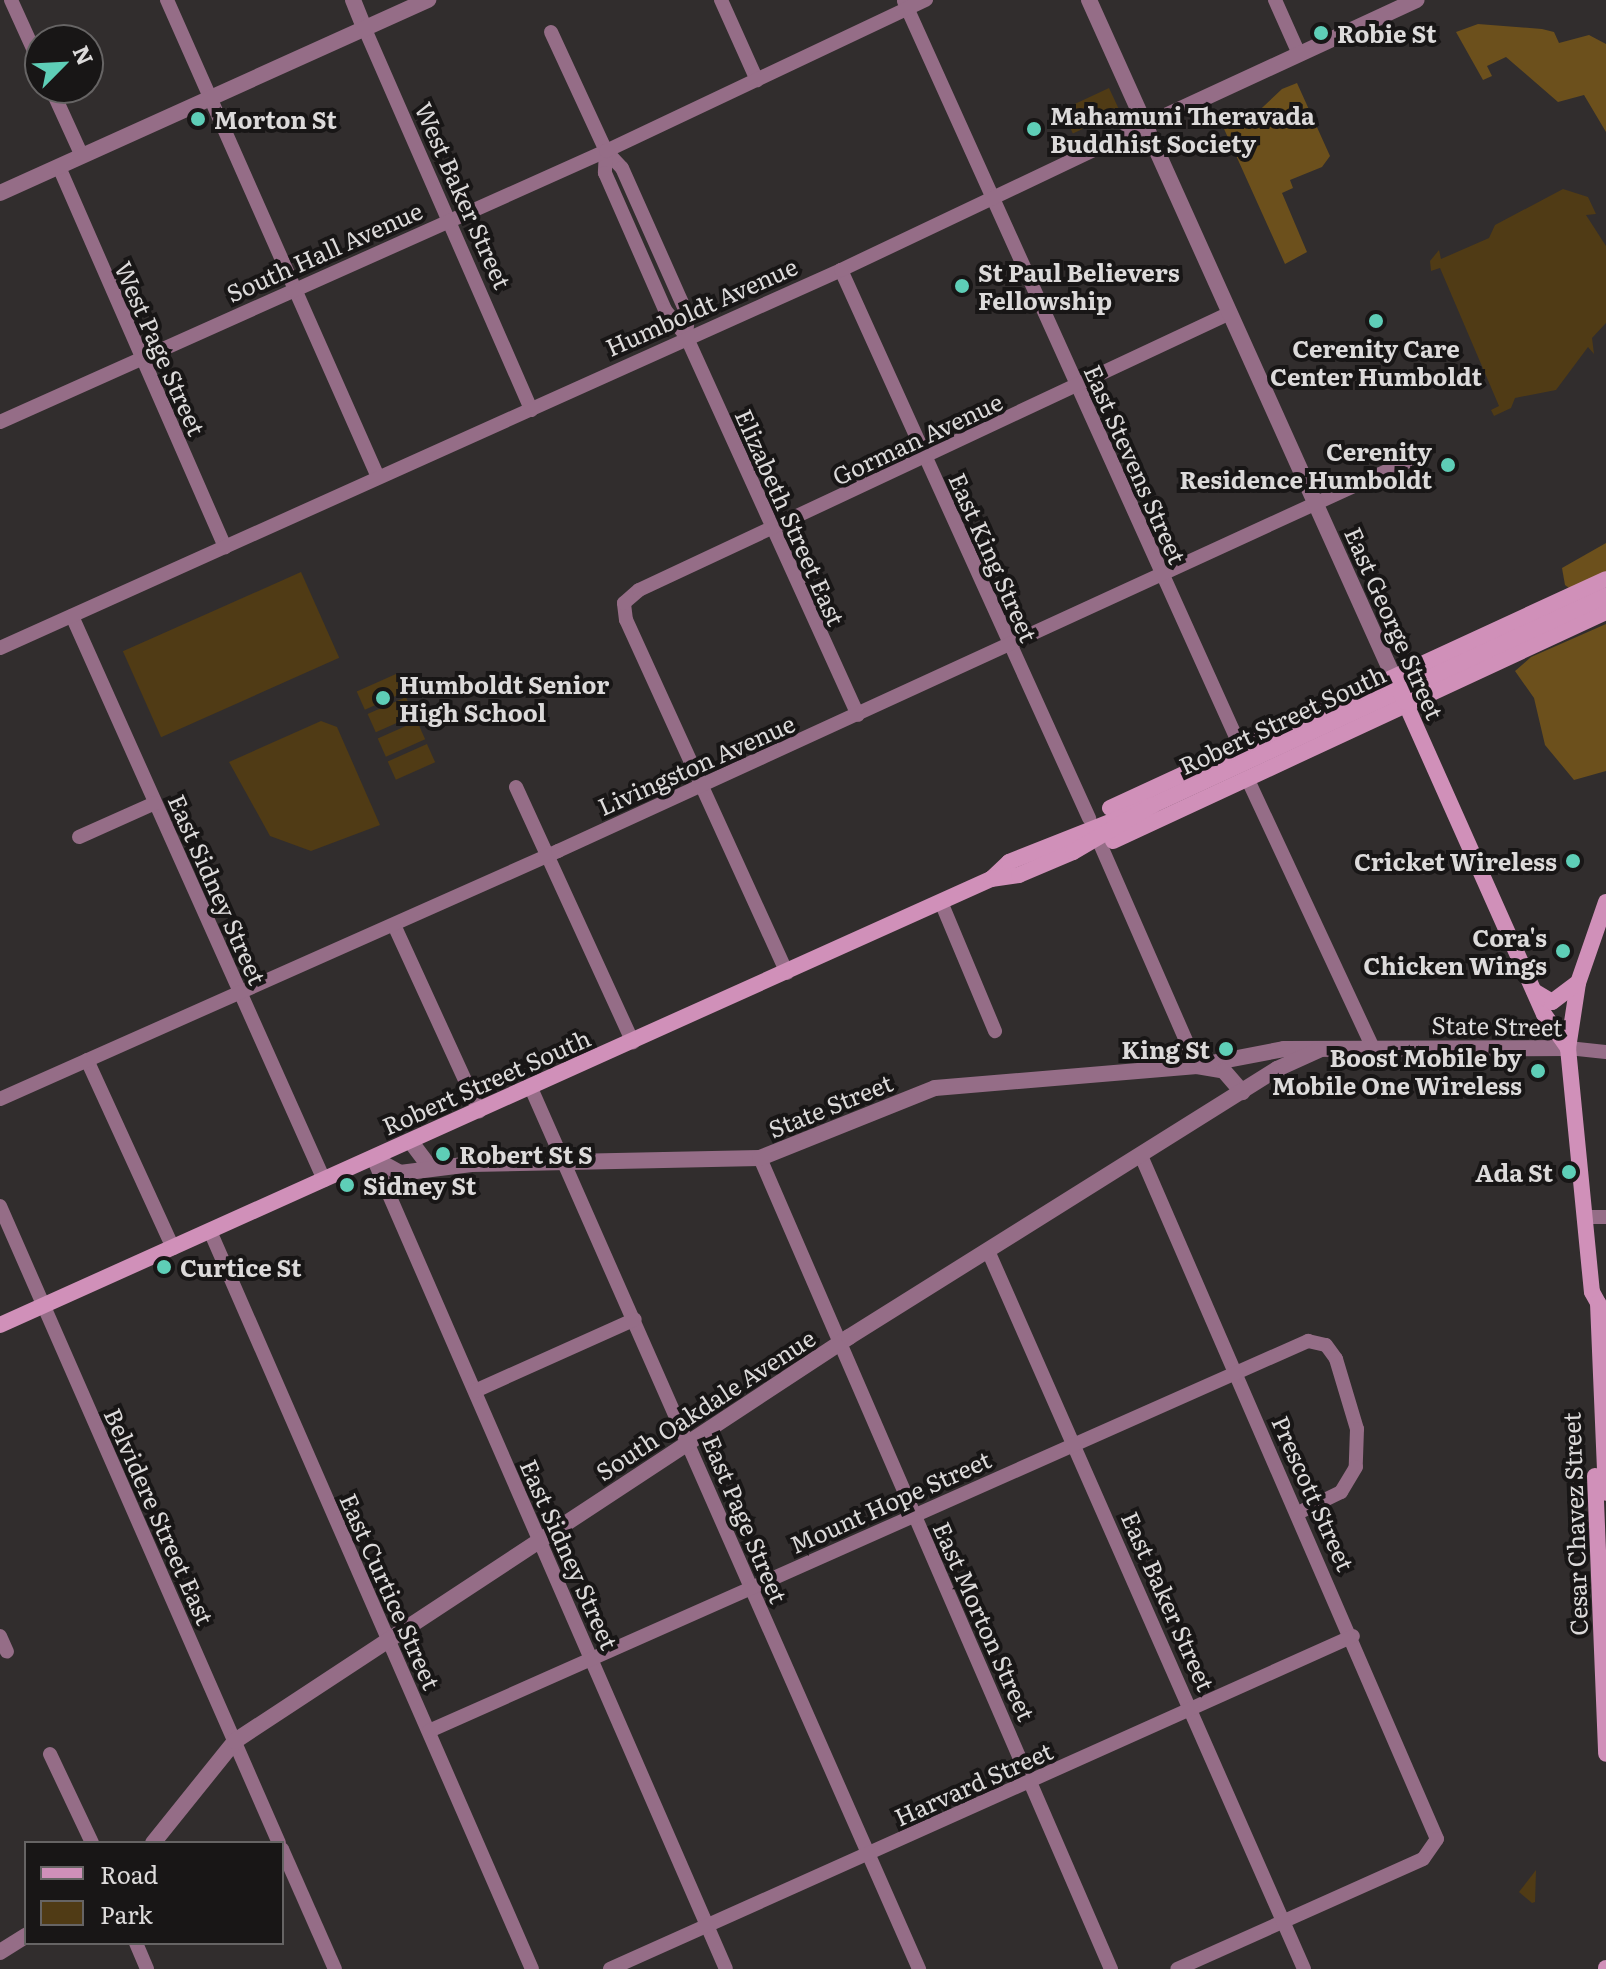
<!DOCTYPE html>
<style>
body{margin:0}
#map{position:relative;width:1606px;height:1969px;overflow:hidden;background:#312d2d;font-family:Literata,serif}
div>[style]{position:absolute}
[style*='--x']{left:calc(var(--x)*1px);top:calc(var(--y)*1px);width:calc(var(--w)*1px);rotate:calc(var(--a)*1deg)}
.green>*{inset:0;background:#503b15;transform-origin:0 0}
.forest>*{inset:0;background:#6c501c}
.minor>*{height:14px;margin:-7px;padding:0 7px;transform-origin:7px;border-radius:7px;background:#956d87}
.tertiary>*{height:16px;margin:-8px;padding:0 8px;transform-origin:8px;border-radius:8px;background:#956d87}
.secondary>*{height:16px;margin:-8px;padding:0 8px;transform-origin:8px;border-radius:8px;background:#d090b9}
.secondary-bridge>*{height:16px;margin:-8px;padding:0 8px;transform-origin:8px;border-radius:8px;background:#d090b9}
.dots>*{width:22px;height:22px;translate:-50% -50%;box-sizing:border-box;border:4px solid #181616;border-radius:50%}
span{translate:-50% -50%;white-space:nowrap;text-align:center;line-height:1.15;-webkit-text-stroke:8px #181616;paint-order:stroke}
.poi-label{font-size:24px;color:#dcdada;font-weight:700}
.left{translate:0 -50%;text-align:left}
.right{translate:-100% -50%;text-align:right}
.street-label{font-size:24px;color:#dcdada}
.legend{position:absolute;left:24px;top:1841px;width:260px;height:104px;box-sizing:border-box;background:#181616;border:2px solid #666464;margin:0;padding:10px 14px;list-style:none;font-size:24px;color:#dcdada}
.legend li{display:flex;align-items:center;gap:16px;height:40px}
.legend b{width:40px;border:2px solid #666464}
.north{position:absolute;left:24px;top:24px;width:80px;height:80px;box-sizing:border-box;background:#181616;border:2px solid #666464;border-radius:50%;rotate:66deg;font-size:22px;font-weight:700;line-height:32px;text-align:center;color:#dcdada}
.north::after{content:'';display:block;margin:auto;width:28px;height:36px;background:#5eceb7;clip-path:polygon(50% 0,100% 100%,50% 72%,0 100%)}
</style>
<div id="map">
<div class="green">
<div style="left:1109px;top:88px;width:26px;height:52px;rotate:65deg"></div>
<div style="clip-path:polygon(1563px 189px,1588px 197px,1596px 214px,1586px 215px,1606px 246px,1606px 323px,1592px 338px,1594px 354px,1588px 347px,1556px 390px,1515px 398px,1511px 408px,1494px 416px,1491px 410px,1499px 406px,1440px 268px,1431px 271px,1430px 261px,1439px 250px,1441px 259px,1489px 238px,1495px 225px)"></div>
<div style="left:301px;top:572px;width:94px;height:195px;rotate:66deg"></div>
<div style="left:396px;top:674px;width:20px;height:43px;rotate:66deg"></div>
<div style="left:406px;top:697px;width:20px;height:42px;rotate:66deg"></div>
<div style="clip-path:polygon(321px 721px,337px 727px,380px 825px,311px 851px,270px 836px,229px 762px)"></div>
<div style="left:417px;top:721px;width:20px;height:43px;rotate:66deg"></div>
<div style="left:427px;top:744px;width:20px;height:43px;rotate:66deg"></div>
<div style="clip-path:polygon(1536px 1870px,1535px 1902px,1532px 1903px,1519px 1892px)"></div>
</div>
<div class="forest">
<div style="clip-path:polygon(1478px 24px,1542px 29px,1554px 32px,1559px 43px,1589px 35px,1606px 44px,1606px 132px,1584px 95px,1558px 102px,1506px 57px,1487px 66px,1492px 76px,1483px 80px,1456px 32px)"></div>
<div style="clip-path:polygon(1297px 83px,1330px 156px,1322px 167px,1290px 180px,1293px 188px,1282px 193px,1307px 252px,1285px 264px,1220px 120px,1233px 111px,1240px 121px,1248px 121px,1282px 89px)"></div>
<div style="clip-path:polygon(1606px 543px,1606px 572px,1569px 588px,1565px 585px,1562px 568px)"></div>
<div style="clip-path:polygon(1606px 624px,1606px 771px,1574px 780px,1545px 745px,1534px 698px,1515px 671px,1531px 657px)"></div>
</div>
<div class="minor">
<div style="--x:11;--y:0;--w:70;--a:65.6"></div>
<div style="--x:167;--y:0;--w:522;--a:66.14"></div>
<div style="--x:721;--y:0;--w:88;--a:65.8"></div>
<div style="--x:1275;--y:0;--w:59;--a:66"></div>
<div style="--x:904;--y:1;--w:819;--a:65.72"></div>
<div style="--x:364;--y:27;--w:418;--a:66.4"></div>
<div style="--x:551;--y:32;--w:131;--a:65.2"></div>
<div style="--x:606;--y:151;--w:23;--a:47"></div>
<div style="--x:622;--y:168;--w:162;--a:66"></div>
<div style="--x:688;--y:316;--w:20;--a:96"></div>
<div style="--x:51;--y:88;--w:75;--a:65.5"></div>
<div style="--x:606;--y:151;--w:22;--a:93"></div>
<div style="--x:605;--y:173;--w:150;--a:66.3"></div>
<div style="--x:665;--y:310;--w:33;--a:51"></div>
<div style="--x:686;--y:336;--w:416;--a:65.6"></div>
<div style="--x:59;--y:167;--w:415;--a:66.4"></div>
<div style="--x:841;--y:270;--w:602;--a:65.65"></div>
<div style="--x:0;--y:422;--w:664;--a:-24.09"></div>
<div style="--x:606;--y:151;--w:354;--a:-25.3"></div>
<div style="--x:72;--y:616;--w:618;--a:65.92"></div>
<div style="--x:0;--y:648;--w:922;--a:-24.2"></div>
<div style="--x:841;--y:270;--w:338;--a:-25.4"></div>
<div style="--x:1248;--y:780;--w:296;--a:65"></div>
<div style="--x:516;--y:787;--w:281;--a:65.4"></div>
<div style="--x:79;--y:837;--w:83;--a:-24.1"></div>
<div style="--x:1101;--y:846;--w:240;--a:66.4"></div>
<div style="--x:941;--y:902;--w:140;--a:67.3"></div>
<div style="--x:394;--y:925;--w:205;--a:65.4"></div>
<div style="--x:787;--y:973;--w:388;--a:-114.5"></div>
<div style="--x:626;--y:620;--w:17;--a:-97"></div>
<div style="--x:624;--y:603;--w:20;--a:-41"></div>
<div style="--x:639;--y:590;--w:653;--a:-25.11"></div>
<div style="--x:1568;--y:1048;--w:38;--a:6"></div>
<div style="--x:87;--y:1060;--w:207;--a:65.4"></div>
<div style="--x:531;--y:1088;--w:963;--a:66.23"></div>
<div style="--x:0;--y:1099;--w:611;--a:-23.96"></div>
<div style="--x:558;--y:851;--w:933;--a:-24.64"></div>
<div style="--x:373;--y:1158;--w:884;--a:66.48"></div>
<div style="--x:760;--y:1158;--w:884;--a:66.6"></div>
<div style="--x:1142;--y:1158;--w:742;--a:66.58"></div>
<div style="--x:1437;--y:1839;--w:24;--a:125"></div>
<div style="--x:1423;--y:1859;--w:269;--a:155.9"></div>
<div style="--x:0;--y:1206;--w:695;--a:66.35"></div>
<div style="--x:1589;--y:1217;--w:17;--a:0"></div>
<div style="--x:210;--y:1231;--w:805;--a:66.43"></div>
<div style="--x:989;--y:1253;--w:782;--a:66.25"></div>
<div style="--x:475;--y:1391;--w:175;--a:-24.2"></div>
<div style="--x:0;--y:1636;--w:17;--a:66"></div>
<div style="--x:429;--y:1731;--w:962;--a:-23.93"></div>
<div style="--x:1308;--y:1341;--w:18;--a:13"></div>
<div style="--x:1326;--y:1345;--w:17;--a:54"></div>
<div style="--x:1336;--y:1359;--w:73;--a:73.3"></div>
<div style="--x:1357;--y:1429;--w:38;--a:92"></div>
<div style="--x:1356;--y:1467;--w:29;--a:121"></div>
<div style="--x:1341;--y:1492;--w:48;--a:154"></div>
<div style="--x:50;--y:1754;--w:98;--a:64.7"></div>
<div style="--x:282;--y:1849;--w:131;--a:66.2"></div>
<div style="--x:136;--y:1943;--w:28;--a:67"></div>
<div style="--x:610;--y:1969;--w:814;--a:-24.14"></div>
</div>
<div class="tertiary">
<div style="--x:353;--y:0;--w:29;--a:68"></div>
<div style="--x:1089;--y:0;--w:743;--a:65.78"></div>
<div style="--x:1146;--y:125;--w:298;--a:-24.8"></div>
<div style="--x:0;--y:193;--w:470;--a:-24.3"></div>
<div style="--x:1206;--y:1064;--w:79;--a:-10.9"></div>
<div style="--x:1284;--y:1049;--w:284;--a:-0.2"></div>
<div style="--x:411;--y:1142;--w:31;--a:53"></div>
<div style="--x:373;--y:1158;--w:31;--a:29"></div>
<div style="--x:400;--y:1173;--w:72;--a:-7.2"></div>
<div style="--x:471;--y:1164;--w:289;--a:-1.2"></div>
<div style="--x:760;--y:1158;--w:188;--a:-21.8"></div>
<div style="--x:935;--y:1088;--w:263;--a:-4.8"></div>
<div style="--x:1197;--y:1066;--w:27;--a:10"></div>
<div style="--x:1224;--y:1071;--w:28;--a:49"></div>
<div style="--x:153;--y:1843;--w:131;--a:-51.2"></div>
<div style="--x:235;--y:1741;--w:735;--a:-33.34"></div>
<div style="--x:849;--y:1337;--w:505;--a:-32.05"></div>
<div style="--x:1277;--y:1069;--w:46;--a:-24.3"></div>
<div style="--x:0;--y:1952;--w:31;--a:-32"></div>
</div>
<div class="secondary">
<div style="--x:1405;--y:702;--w:342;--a:66"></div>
<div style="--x:1544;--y:1014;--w:42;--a:54.8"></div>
<div style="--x:1110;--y:808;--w:546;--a:-24.78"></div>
<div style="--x:1113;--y:841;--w:544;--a:-24.92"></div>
<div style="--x:991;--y:879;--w:25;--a:-43"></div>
<div style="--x:1009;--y:862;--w:155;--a:-21.6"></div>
<div style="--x:1153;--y:805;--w:499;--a:-24.8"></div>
<div style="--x:1606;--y:902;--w:86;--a:109.1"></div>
<div style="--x:1578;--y:983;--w:66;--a:98.7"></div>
<div style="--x:1568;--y:1048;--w:245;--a:84.4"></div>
<div style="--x:1592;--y:1292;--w:13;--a:61"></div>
<div style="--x:1598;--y:1303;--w:190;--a:87.6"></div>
<div style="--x:1534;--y:991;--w:21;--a:31"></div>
<div style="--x:1552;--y:1002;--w:30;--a:-37"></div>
<div style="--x:0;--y:1325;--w:1087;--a:-24.23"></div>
<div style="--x:991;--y:879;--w:28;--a:-8"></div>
<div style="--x:1019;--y:875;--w:59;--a:-23.1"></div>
<div style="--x:1073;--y:852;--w:93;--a:-30.4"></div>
<div style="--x:1595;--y:1476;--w:278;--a:87.7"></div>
<div style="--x:1606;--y:1969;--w:1;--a:-90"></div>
</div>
<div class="secondary-bridge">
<div style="--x:1395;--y:681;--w:23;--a:65"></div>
</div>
<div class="dots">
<div style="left:1321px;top:33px;background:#5eceb7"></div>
<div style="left:198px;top:119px;background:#5eceb7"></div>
<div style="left:1034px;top:129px;background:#5eceb7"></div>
<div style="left:962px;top:286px;background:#5eceb7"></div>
<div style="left:1376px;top:321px;background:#5eceb7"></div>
<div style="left:1448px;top:465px;background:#5eceb7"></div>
<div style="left:383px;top:698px;background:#5eceb7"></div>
<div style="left:1573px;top:861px;background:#5eceb7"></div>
<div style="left:1563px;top:951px;background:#5eceb7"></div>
<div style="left:1226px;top:1049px;background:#5eceb7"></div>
<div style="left:1538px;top:1071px;background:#5eceb7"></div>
<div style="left:443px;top:1154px;background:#5eceb7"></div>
<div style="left:1569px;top:1172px;background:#5eceb7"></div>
<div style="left:347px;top:1185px;background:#5eceb7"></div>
<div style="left:164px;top:1267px;background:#5eceb7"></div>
</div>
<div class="poi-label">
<span class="left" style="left:1337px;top:33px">Robie St</span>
<span class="left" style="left:1050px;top:129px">Mahamuni Theravada<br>Buddhist Society</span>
<span class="left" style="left:214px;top:119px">Morton St</span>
<span class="left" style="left:978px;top:286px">St Paul Believers<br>Fellowship</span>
<span style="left:1376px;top:362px">Cerenity Care<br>Center Humboldt</span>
<span class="right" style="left:1432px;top:465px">Cerenity<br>Residence Humboldt</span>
<span class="left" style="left:399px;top:698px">Humboldt Senior<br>High School</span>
<span class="right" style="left:1557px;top:861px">Cricket Wireless</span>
<span class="right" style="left:1547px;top:951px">Cora's<br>Chicken Wings</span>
<span class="right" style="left:1210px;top:1049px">King St</span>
<span class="right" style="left:1522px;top:1071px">Boost Mobile by<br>Mobile One Wireless</span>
<span class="left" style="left:459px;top:1154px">Robert St S</span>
<span class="right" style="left:1553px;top:1172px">Ada St</span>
<span class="left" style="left:363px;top:1185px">Sidney St</span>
<span class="left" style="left:180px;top:1267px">Curtice St</span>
</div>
<div class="street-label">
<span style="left:464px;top:195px;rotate:66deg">West Baker Street</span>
<span style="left:324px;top:251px;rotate:-24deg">South Hall Avenue</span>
<span style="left:701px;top:306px;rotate:-24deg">Humboldt Avenue</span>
<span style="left:161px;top:348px;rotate:66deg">West Page Street</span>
<span style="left:917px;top:438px;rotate:-25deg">Gorman Avenue</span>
<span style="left:1136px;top:464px;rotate:66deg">East Stevens Street</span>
<span style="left:791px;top:517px;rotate:66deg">Elizabeth Street East</span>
<span style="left:994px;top:557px;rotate:66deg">East King Street</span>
<span style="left:1395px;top:623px;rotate:66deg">East George Street</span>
<span style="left:1282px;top:719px;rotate:-25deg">Robert Street South</span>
<span style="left:696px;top:764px;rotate:-24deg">Livingston Avenue</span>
<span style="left:218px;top:889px;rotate:66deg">East Sidney Street</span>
<span style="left:1497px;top:1025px;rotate:1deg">State Street</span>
<span style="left:486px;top:1081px;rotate:-24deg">Robert Street South</span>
<span style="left:830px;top:1105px;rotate:-22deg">State Street</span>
<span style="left:705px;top:1404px;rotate:-33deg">South Oakdale Avenue</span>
<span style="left:1314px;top:1493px;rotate:66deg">Prescott Street</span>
<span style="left:890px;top:1501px;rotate:-24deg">Mount Hope Street</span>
<span style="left:160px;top:1516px;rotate:66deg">Belvidere Street East</span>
<span style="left:746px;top:1519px;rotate:67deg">East Page Street</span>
<span style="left:1574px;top:1524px;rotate:-92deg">Cesar Chavez Street</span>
<span style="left:570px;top:1554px;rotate:66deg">East Sidney Street</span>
<span style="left:391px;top:1591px;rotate:66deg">East Curtice Street</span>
<span style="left:1169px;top:1601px;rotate:66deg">East Baker Street</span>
<span style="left:985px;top:1621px;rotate:66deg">East Morton Street</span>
<span style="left:973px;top:1783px;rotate:-24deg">Harvard Street</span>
</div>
<ul class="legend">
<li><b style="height:10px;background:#d090b9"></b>Road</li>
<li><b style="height:22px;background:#503b15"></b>Park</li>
</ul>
<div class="north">N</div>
</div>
